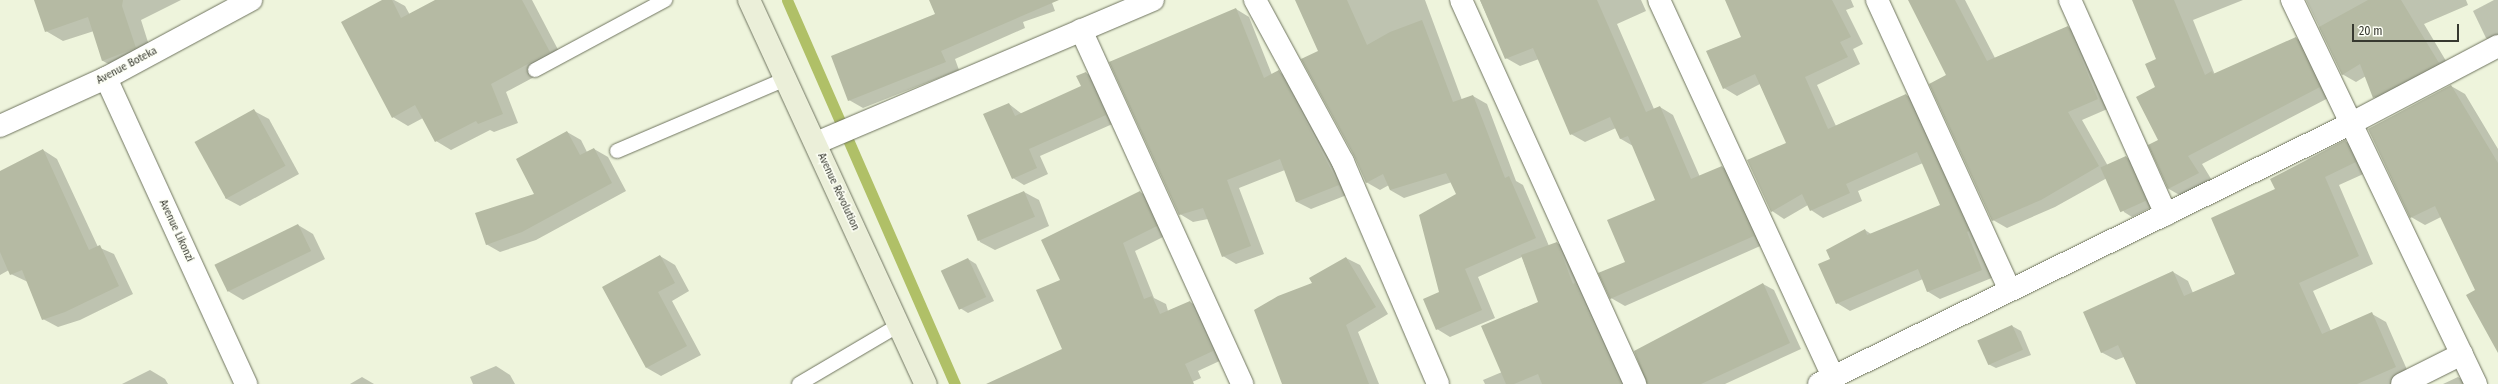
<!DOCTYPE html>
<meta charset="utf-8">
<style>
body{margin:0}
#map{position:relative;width:2498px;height:384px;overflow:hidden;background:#eef4dc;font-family:"Fira Sans Condensed",sans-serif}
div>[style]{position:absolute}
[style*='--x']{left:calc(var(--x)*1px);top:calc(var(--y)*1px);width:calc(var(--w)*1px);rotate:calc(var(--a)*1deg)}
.shadow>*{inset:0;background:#0003}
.stream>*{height:11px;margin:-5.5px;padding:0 5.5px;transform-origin:5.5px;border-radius:5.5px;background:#b0c067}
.building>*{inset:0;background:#b5baa3;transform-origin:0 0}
.roads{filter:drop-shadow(0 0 1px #6f745f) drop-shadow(0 0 1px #6f745f)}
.lane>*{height:14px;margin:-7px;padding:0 7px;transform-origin:7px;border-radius:7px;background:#fff}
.street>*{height:22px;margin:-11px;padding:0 11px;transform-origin:11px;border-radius:11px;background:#fff}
.secondary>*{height:22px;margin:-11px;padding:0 11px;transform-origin:11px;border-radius:11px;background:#ebefd9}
span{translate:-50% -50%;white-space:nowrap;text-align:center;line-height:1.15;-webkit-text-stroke:3px #fdfff5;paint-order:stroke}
.street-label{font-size:11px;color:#373930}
.scale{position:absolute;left:2352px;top:24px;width:107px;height:18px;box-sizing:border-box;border:2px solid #373930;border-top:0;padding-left:5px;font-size:12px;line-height:14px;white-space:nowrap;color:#373930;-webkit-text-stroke:3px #fdfff5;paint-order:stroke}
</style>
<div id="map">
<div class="shadow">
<div style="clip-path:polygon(35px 0,181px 0,141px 20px,153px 58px,121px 71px,103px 61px,94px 31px,63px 41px,46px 31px)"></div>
<div style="clip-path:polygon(384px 0,394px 0,405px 6px,410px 15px,437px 0,532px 0,564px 61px,506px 92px,518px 123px,494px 132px,490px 130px,451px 150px,436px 141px,423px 118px,408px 126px,393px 117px)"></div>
<div style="clip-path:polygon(930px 0,1051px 0,1055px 11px,1023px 22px,1025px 28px,955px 59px,959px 70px,863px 108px,849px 100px,936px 15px)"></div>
<div style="clip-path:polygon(1296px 0,1425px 0,1462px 100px,1473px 96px,1487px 104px,1516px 181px,1523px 185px,1549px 246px,1557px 243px,1569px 250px,1630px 384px,1485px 384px,1483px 380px,1502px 372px,1539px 302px,1522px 257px,1478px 277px,1495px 318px,1450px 337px,1437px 329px,1457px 194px,1452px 182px,1404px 198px,1390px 190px,1389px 185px,1380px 190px,1366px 182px,1319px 52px)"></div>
<div style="clip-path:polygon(1480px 0,1641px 0,1646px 11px,1617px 24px,1654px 109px,1660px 107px,1673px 115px,1700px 177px,1722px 167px,1736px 175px,1767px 243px,1625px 306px,1611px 298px,1657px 200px,1633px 146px,1621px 139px,1616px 128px,1585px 142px,1571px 134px,1539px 59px,1520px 66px,1506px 58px)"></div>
<div style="clip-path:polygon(1726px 0,1851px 0,1854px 7px,1846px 10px,1863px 44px,1853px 49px,1860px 64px,1817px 85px,1836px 126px,1906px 95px,1919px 102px,1994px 277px,1940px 299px,1927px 291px,1923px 279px,1850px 311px,1837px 303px,1832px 259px,1865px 230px,1871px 234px,1941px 206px,1923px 163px,1858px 191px,1862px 201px,1823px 218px,1811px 210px,1808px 205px,1784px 219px,1772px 211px,1787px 143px,1760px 84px,1737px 96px,1724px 88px,1742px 37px)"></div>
<div style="clip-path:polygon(1909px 0,1965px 0,1995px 58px,2068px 27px,2082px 35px,2112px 107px,2082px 120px,2108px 166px,2126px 157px,2134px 162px,2154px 206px,2132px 217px,2124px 212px,2107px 178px,2055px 207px,2007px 228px,1993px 220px,1948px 75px)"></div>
<div style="clip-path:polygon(2134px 0,2243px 0,2193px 20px,2215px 75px,2296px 38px,2310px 47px,2334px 95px,2202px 164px,2213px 182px,2183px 197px,2169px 189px,2150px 145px,2159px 141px,2158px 60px)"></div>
<div style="clip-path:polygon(2306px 0,2466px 0,2468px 5px,2424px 24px,2452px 71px,2388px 105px,2374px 97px,2366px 76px,2356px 82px,2342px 74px)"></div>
<div style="clip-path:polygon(2494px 0,2498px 0,2498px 41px,2494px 43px,2486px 38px,2473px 11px)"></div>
<div style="clip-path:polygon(1236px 9px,1249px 17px,1272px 75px,1279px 72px,1292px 79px,1352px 193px,1311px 209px,1297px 202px,1285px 170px,1239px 188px,1264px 254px,1236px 264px,1223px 256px,1208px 219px,1193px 222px,1180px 214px)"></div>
<div style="clip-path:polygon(1086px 73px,1098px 80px,1117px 122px,1040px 156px,1048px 174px,1024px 185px,1013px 178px,1009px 104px,1022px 114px,1082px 87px)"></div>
<div style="clip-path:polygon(2451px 86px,2465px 94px,2498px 149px,2498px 351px,2476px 290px,2441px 217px,2425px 225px,2411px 217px)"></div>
<div style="clip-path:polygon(254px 111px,269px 119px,299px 174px,240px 206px,225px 198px)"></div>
<div style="clip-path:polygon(567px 132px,581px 140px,587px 152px,594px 149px,608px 157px,626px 191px,536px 240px,500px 252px,486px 244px,536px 194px)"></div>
<div style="clip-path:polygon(2345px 141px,2360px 150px,2370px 171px,2339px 185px,2373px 264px,2313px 291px,2331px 331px,2372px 314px,2386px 322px,2412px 381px,2409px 384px,2137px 384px,2124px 357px,2116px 360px,2101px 352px,2173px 272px,2188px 281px,2193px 293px,2236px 274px,2276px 190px)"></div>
<div style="clip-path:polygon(43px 150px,57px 159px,98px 247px,114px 254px,133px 294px,80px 320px,58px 327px,43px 319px,28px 282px,11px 274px,9px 270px,0 275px,0 172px)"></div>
<div style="clip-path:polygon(1024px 192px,1039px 200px,1049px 226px,995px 250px,980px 242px,969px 216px)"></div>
<div style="clip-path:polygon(1140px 192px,1154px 200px,1169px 234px,1135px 251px,1154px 298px,1166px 304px,1168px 311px,1190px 302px,1204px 310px,1226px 358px,1198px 371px,1201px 378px,1188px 384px,1028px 384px,1063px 349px,1062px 280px)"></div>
<div style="clip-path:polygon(298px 225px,313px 234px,325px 259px,243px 300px,228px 291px)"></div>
<div style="clip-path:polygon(660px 256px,675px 265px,689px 291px,672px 301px,701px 355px,661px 376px,647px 368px)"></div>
<div style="clip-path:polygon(1346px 258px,1360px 265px,1388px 314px,1358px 332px,1379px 384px,1287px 384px,1313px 284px,1310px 279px)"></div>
<div style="clip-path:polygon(968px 259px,976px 264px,994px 301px,968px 313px,960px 308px)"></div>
<div style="clip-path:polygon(1763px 284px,1774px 290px,1801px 349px,1725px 384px,1648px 384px)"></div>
<div style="clip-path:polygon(2012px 326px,2021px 331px,2031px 355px,1996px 368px,1988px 364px)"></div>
<div style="clip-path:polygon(496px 366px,510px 375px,515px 384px,473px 384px,470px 377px)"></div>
<div style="clip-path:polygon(150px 370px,165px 379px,168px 384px,122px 384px)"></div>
<div style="clip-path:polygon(362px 377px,374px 384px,350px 384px)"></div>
<div style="clip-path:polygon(2458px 377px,2470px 384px,2443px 384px)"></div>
</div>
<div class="stream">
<div style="--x:787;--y:0;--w:419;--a:66.4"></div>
</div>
<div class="building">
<div style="clip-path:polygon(34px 0,123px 0,122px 6px,136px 48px,102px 61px,88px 17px,45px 32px)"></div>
<div style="clip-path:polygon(382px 0,392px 0,401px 18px,435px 0,522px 0,550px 52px,491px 84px,503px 114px,478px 124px,476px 121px,435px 142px,415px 105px,392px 118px,341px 22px)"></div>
<div style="clip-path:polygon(929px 0,1059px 0,941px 51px,946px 62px,848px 101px,831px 56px,935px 14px)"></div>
<div style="clip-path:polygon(1295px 0,1347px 0,1367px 45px,1390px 32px,1422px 20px,1453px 102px,1473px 95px,1505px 178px,1509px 176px,1536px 238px,1465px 269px,1482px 310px,1436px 330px,1423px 299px,1439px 292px,1419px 215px,1456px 194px,1446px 173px,1390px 190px,1383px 174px,1366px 183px,1354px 156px,1301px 59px,1318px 51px)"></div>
<div style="clip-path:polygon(1480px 0,1597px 0,1646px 112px,1660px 106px,1691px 179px,1722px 166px,1754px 236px,1610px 299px,1598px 273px,1625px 262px,1607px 220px,1655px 200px,1628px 136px,1620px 139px,1610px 117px,1570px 135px,1533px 48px,1505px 59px)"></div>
<div style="clip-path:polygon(1725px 0,1832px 0,1851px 37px,1840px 42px,1848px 57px,1805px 77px,1828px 129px,1906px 94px,1969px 231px,1967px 232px,1982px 270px,1927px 292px,1918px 269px,1836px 304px,1818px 264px,1830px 259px,1826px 250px,1865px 229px,1867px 235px,1940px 205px,1917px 152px,1846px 184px,1850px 193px,1810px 211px,1802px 194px,1771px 212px,1747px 160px,1786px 143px,1755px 74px,1723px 89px,1706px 51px,1741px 37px)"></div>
<div style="clip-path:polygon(1908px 0,1955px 0,1987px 61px,2068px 26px,2098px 99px,2068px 112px,2099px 166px,2041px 200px,1992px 221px,1929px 84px,1946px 75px)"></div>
<div style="clip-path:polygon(2132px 0,2174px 0,2205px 75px,2212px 71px,2213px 74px,2296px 37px,2320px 87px,2188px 156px,2199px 173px,2168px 189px,2148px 145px,2158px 140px,2136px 97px,2155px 87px,2145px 64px,2156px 59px)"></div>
<div style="clip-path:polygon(2368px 0,2401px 0,2439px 63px,2373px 98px,2360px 64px,2342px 75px,2319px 27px)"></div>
<div style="clip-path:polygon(1236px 8px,1264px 78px,1279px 70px,1339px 185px,1296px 202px,1280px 159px,1227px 180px,1251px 246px,1222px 257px,1203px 208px,1179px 215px,1109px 62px)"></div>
<div style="clip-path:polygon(1086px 72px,1106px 115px,1029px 149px,1037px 168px,1012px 179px,983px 114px,1009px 103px,1015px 116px,1081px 86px,1076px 76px)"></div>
<div style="clip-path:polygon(2451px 85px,2498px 163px,2498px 353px,2466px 295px,2475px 290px,2435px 206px,2410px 218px,2368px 129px)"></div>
<div style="left:254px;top:109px;width:65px;height:68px;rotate:61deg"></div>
<div style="clip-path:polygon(567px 131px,580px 155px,594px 148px,612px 183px,522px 232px,486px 245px,475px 213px,534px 194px,516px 159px)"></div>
<div style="clip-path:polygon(2345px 140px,2356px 162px,2325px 177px,2359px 256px,2299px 283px,2322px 334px,2372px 312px,2396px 367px,2357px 384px,2136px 384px,2118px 345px,2101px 353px,2083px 312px,2173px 271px,2184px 296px,2235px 274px,2211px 218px,2275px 189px,2270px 179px)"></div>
<div style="clip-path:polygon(43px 149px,89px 250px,100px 245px,119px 286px,65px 312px,42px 320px,22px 270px,10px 275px,0 252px,0 171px)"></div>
<div style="left:2126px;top:156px;width:49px;height:28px;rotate:66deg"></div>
<div style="left:1024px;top:191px;width:28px;height:62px;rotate:67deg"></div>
<div style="clip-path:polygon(1140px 191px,1157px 226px,1123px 243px,1144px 299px,1152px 296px,1160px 314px,1190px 301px,1213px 351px,1185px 364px,1194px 384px,986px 384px,1062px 349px,1036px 290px,1060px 280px,1041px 240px)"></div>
<div style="left:298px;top:224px;width:30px;height:93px;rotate:64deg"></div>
<div style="clip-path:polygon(1557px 242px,1573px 284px,1575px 283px,1621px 384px,1542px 384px,1538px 374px,1514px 384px,1506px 384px,1481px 326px,1538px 302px,1521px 255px)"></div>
<div style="clip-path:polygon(660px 255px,675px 283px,658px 292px,687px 346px,646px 368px,602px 287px)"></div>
<div style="clip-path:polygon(1346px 257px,1376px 307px,1346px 325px,1369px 384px,1282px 384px,1254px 310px,1278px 296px,1312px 283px,1309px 278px)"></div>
<div style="left:968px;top:258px;width:43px;height:30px;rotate:65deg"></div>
<div style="clip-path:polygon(1763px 283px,1790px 343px,1701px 384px,1647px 384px,1634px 351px)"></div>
<div style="left:2012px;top:325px;width:27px;height:38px;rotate:66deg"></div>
</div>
<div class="roads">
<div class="lane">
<div style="--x:535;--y:70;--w:148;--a:-28.3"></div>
<div style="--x:617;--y:151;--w:184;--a:-23.1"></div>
<div style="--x:799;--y:384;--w:116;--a:-30.5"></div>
</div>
<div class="street">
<div style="--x:1255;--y:0;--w:184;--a:61.5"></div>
<div style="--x:1343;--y:162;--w:241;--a:66.8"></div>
<div style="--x:1461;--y:0;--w:422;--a:65.6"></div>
<div style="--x:1659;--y:0;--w:414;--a:65.2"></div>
<div style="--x:1877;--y:0;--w:319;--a:65.4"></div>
<div style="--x:2070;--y:0;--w:235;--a:65.9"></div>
<div style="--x:2292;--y:0;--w:426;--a:64.4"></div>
<div style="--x:1081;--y:30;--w:389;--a:65.5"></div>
<div style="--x:106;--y:78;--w:337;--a:65.4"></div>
<div style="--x:0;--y:126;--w:116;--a:-24.4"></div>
<div style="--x:106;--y:78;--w:165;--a:-28.3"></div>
<div style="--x:816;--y:143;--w:366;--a:-23"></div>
<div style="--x:1819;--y:384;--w:591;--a:-26.09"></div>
<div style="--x:2350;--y:124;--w:167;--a:-27.8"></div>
<div style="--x:2402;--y:384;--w:67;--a:-26.6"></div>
</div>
<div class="secondary">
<div style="--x:749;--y:0;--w:423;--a:65.3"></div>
</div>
</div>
<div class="street-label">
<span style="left:127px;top:66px;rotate:-28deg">Avenue Boteka</span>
<span style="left:838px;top:192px;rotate:65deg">Avenue Révolution</span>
<span style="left:176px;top:231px;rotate:65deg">Avenue Likonzi</span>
</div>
<div class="scale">20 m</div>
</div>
